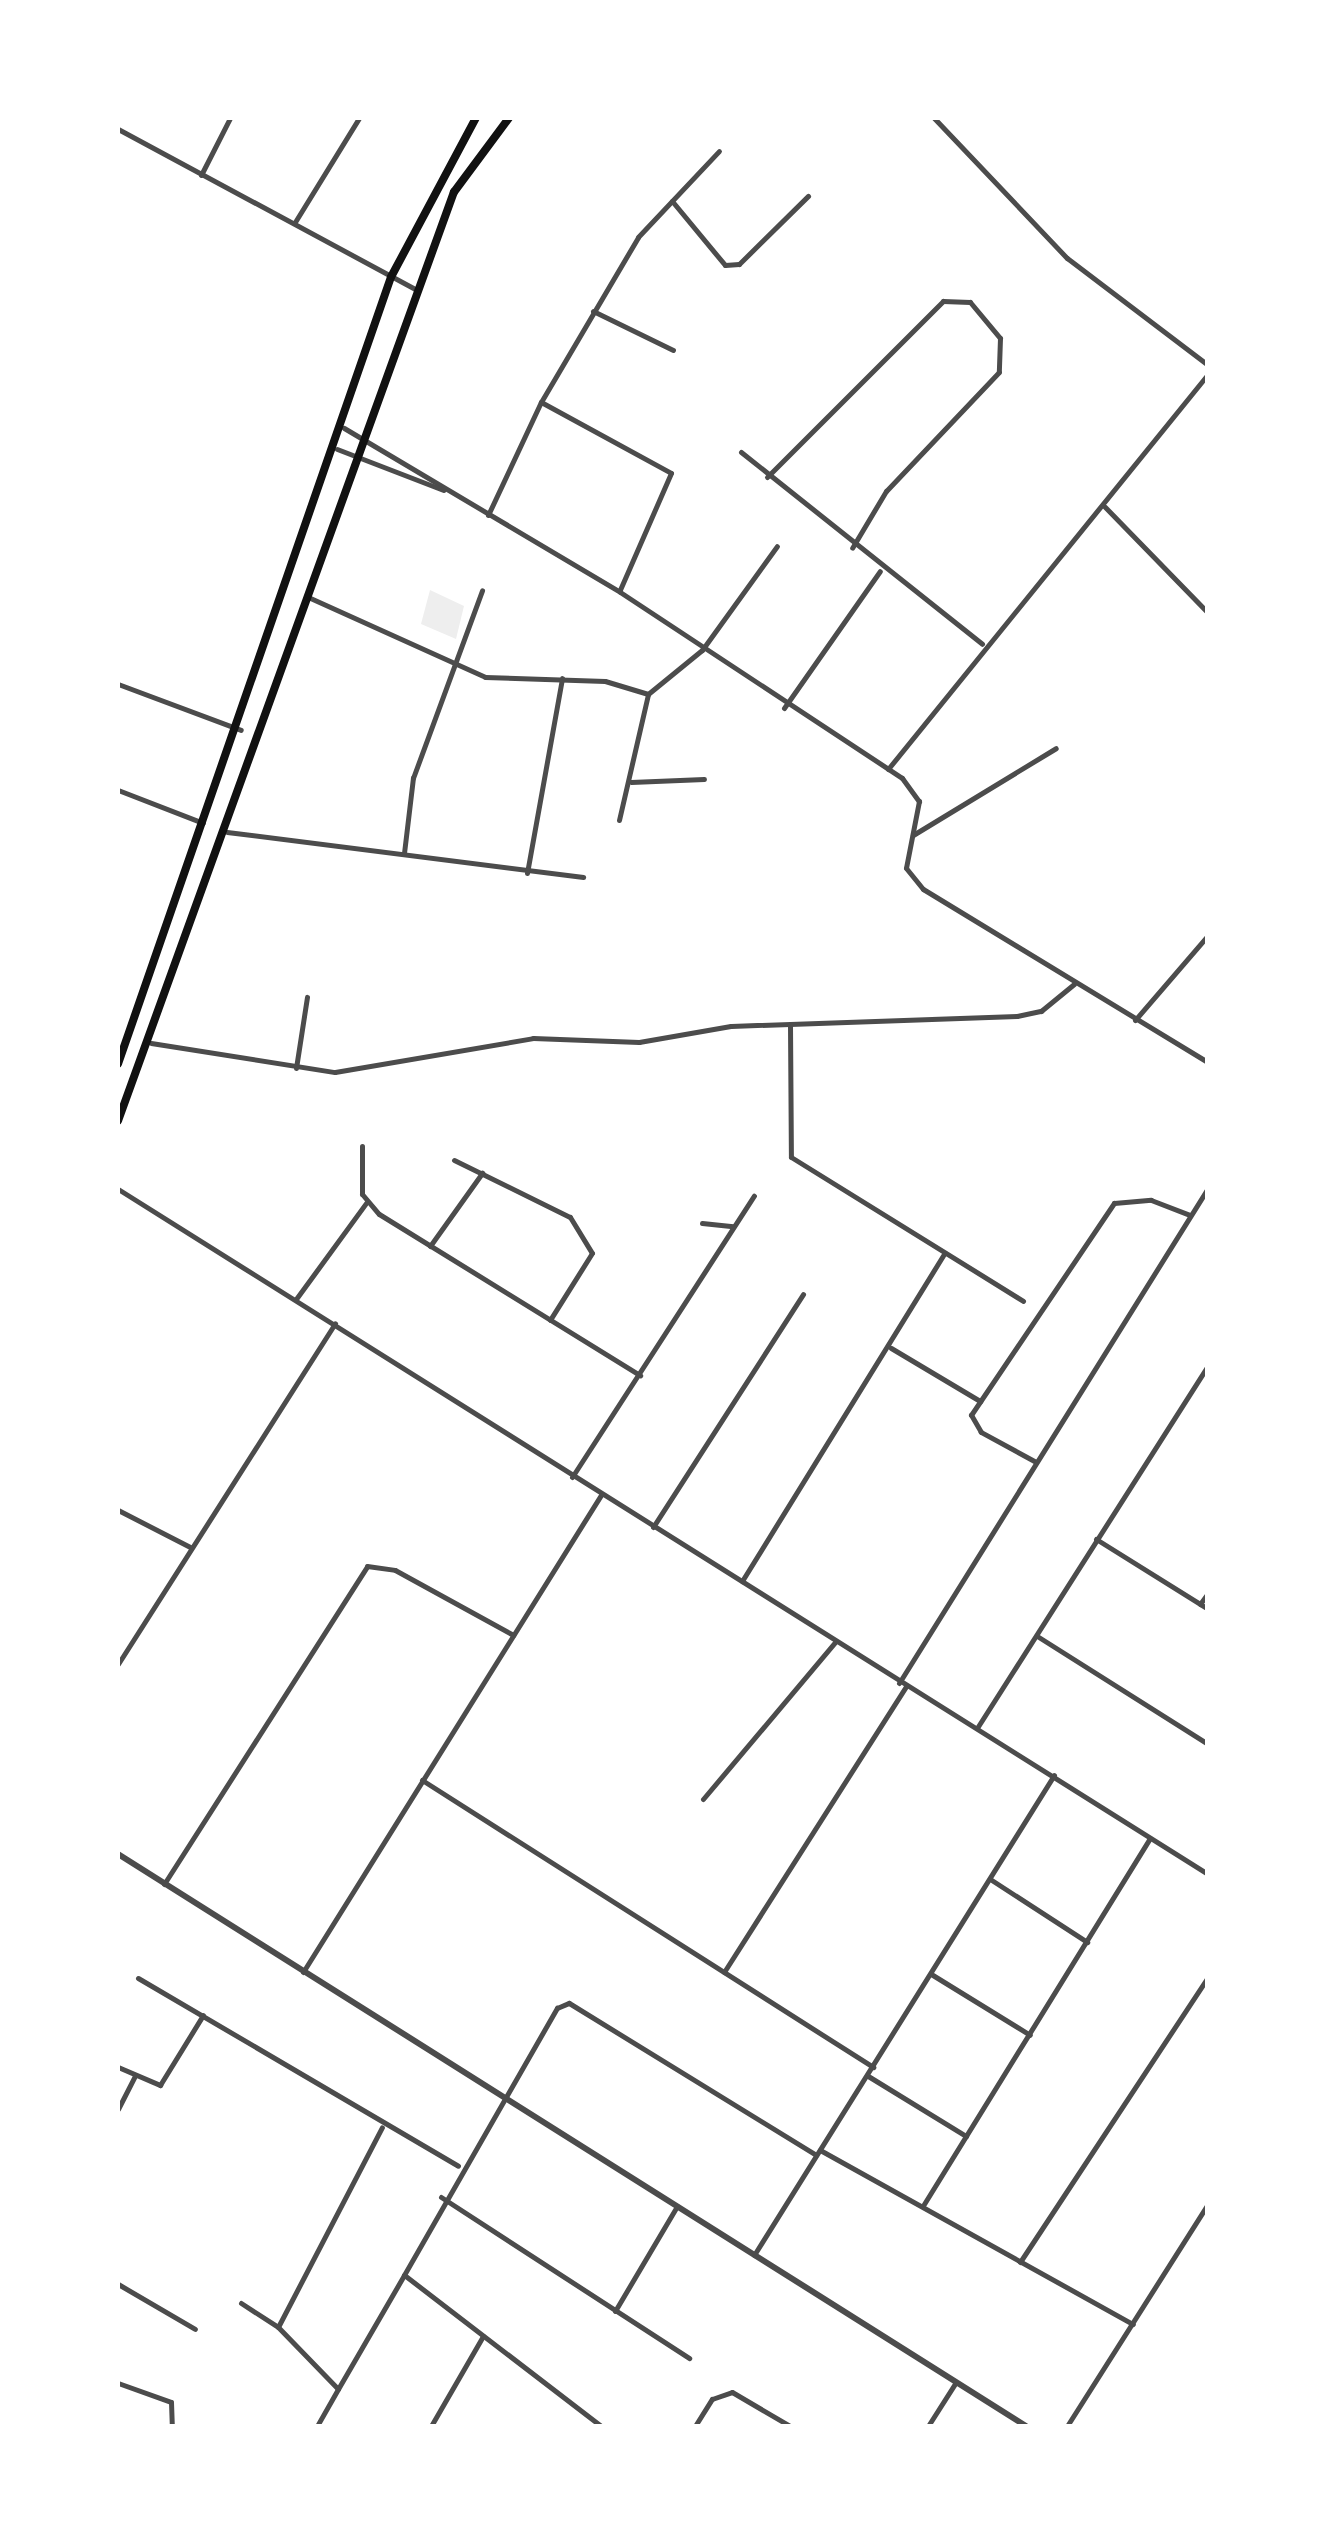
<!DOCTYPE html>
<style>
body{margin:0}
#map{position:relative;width:1325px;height:2544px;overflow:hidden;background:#fff;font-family:"PT Sans Narrow",sans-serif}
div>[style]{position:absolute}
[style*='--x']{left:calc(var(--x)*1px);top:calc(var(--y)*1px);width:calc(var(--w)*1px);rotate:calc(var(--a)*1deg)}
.green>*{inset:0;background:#eee}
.minor>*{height:5px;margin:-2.5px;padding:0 2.5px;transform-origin:2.5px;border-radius:2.5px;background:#4c4c4c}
.tertiary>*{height:6px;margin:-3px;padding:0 3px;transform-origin:3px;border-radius:3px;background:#4c4c4c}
.secondary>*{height:8px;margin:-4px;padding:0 4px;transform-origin:4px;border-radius:4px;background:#111}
span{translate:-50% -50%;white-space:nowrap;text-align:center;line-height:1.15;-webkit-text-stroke:10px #fff;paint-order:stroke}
.frame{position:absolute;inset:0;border:120px solid #fff;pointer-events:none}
</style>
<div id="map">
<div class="green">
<div style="clip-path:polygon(430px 590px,464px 606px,456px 639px,421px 624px)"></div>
</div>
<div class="minor">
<div style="--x:934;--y:118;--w:193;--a:46.5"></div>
<div style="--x:1067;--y:258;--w:177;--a:37.2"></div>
<div style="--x:118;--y:129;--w:340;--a:28.3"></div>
<div style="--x:201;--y:175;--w:64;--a:-63"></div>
<div style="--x:672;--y:201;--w:83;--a:50.4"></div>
<div style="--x:725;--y:265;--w:14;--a:-4"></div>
<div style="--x:739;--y:264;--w:97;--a:-44.6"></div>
<div style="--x:295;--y:222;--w:122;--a:-58.4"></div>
<div style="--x:593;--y:311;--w:89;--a:26"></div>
<div style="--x:541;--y:402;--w:148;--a:28.6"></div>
<div style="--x:671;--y:473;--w:128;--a:113.6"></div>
<div style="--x:344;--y:428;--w:321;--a:30.7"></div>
<div style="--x:620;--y:592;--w:338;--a:33.4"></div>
<div style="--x:902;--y:778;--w:29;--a:54"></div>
<div style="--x:919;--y:801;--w:68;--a:101"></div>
<div style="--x:906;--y:868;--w:27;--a:51"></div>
<div style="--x:923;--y:889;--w:333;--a:31.3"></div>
<div style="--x:337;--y:449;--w:114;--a:21.1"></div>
<div style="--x:741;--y:452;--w:308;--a:38.5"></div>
<div style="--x:767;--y:477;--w:249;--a:-45"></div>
<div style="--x:943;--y:301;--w:27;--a:2"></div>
<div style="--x:970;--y:302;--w:47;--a:50.2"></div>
<div style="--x:1000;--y:338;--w:34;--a:92"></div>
<div style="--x:999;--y:372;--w:164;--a:133.5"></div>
<div style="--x:886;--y:491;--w:66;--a:120.8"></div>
<div style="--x:1105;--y:507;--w:148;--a:45.8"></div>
<div style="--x:488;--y:515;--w:125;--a:-64.9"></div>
<div style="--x:541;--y:402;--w:191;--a:-59.5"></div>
<div style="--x:638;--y:237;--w:118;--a:-46.7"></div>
<div style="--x:308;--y:597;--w:194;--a:24.3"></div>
<div style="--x:485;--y:677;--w:120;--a:1.9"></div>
<div style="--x:605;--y:681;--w:45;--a:16.8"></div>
<div style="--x:118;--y:684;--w:131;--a:20.5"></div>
<div style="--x:784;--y:708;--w:167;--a:-55"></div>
<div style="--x:888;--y:769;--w:508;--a:-50.99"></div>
<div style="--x:631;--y:782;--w:73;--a:-2.4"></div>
<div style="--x:118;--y:790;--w:91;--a:21.2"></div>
<div style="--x:619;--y:820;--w:129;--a:-77"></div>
<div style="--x:648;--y:694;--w:70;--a:-39.2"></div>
<div style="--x:702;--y:650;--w:128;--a:-54.2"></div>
<div style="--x:227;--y:832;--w:359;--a:7.2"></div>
<div style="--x:913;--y:835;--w:167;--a:-31.3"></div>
<div style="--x:404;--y:853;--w:76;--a:-83.2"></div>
<div style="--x:413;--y:778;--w:200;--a:-69.8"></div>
<div style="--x:527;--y:873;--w:198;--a:-79.8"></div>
<div style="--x:1135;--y:1020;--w:112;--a:-49.3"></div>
<div style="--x:790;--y:1025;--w:132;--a:89.6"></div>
<div style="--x:791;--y:1157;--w:273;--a:31.8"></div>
<div style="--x:151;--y:1043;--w:186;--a:9"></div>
<div style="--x:335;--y:1072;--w:201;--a:-9.7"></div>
<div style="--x:533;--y:1038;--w:106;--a:2.2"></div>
<div style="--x:639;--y:1042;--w:93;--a:-9.9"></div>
<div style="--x:731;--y:1026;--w:286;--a:-2"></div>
<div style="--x:1017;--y:1016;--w:25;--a:-12"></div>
<div style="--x:1041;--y:1011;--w:43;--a:-39.3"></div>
<div style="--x:296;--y:1068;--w:72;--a:-81.2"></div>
<div style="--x:362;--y:1146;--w:48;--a:90"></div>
<div style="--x:362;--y:1194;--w:26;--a:50"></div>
<div style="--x:379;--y:1214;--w:307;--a:31.7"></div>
<div style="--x:454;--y:1160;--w:129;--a:26.2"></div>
<div style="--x:570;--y:1217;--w:42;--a:58.6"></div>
<div style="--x:592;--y:1253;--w:79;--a:122.1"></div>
<div style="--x:118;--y:1189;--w:1287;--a:32.15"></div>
<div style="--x:702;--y:1223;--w:31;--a:6"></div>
<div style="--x:430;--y:1246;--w:90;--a:-54.5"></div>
<div style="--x:296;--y:1299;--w:119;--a:-53.9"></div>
<div style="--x:891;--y:1348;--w:104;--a:30.8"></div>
<div style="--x:1036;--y:1462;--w:63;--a:-151.4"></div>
<div style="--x:981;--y:1432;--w:20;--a:-120"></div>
<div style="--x:971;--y:1415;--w:256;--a:-56"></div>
<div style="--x:1114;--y:1203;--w:37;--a:-5"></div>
<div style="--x:1151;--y:1200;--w:42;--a:21"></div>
<div style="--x:572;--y:1477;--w:335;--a:-57.1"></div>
<div style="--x:118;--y:1510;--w:81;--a:27.2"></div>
<div style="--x:653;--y:1527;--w:277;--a:-57.2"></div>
<div style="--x:1096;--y:1539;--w:132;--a:32"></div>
<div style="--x:742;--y:1581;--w:384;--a:-58.3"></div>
<div style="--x:1200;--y:1604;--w:14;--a:-54"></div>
<div style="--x:1037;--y:1636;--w:202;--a:32.3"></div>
<div style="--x:118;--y:1664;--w:404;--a:-57.5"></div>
<div style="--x:899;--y:1683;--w:584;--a:-58.03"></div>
<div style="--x:977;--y:1728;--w:430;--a:-57.5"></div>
<div style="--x:422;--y:1780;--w:535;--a:32.47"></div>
<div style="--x:703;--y:1799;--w:205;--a:-49.9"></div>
<div style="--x:990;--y:1879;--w:116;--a:33"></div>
<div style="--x:164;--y:1884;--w:377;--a:-57.4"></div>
<div style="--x:367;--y:1566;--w:28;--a:8"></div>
<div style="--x:395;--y:1570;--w:135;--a:28.8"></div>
<div style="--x:303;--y:1972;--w:562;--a:-58.01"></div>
<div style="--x:724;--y:1972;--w:339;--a:-57.5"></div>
<div style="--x:931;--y:1974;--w:116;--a:31.6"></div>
<div style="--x:138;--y:1978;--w:371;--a:30.4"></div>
<div style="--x:118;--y:2067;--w:46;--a:23.2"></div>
<div style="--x:160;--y:2085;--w:82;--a:-58.4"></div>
<div style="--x:868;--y:2076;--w:115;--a:31.5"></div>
<div style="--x:118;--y:2109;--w:37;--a:-63"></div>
<div style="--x:820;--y:2150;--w:358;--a:29.1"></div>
<div style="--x:441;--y:2197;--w:296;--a:33"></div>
<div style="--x:924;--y:2204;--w:430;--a:-58.3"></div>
<div style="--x:754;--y:2255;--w:566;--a:-57.99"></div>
<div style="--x:1020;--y:2262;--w:341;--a:-56.6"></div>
<div style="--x:118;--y:2284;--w:89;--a:30.3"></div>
<div style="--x:241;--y:2303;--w:44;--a:33"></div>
<div style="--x:278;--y:2327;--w:225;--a:-62.5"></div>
<div style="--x:615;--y:2311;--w:122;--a:-59.4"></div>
<div style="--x:278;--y:2327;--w:86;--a:45.9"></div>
<div style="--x:338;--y:2389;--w:43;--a:119.6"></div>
<div style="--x:118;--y:2383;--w:56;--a:19.7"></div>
<div style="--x:171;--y:2402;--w:24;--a:88"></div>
<div style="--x:338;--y:2389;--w:132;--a:-59.9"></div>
<div style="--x:431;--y:2426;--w:104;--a:-60"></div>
<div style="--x:601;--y:2426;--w:248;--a:-142.5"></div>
<div style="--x:404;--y:2275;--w:308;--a:-60.2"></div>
<div style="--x:557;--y:2008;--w:13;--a:-23"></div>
<div style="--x:569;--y:2003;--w:290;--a:31.6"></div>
<div style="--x:695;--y:2426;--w:32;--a:-58"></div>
<div style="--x:712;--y:2399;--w:21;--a:-19"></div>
<div style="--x:732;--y:2392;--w:67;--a:30.4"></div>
<div style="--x:928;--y:2426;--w:52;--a:-57.5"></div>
<div style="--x:1067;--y:2426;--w:263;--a:-57.6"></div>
</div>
<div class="tertiary">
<div style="--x:118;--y:1854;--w:1073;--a:32.21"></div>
</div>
<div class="secondary">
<div style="--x:118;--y:1064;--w:833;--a:-70.87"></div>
<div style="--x:391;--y:277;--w:180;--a:-61.9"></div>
<div style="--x:118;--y:1121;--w:988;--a:-70.12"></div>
<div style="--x:454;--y:192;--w:92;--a:-53.4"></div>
</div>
<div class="frame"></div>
</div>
